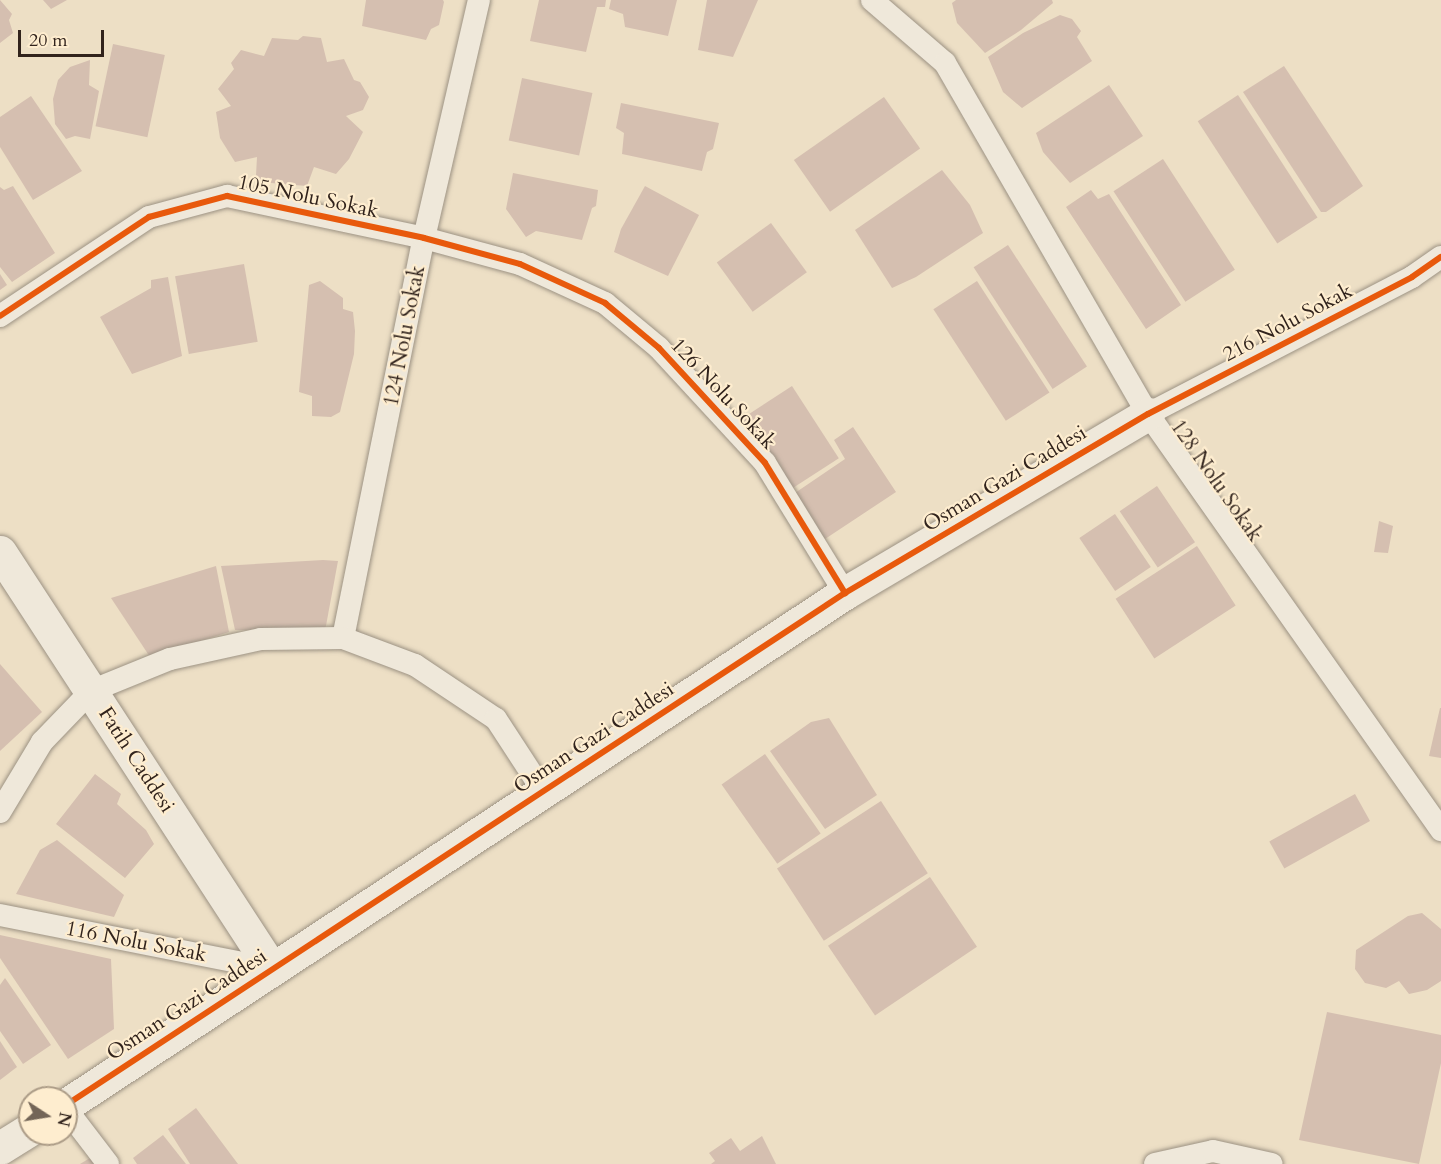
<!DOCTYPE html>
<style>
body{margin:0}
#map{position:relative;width:1441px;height:1164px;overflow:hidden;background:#eddfc5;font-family:Cardo,serif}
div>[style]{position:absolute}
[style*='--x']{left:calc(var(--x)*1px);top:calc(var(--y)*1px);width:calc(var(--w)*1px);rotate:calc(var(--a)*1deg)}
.building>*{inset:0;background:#d5bfb0;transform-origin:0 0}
.roads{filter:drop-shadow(0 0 2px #9c9283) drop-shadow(0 0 2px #9c9283)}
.street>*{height:22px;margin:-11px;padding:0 11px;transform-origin:11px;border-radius:11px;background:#efe8da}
.secondary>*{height:33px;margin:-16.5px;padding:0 16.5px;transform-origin:16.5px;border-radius:16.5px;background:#efe8da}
.cycleway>*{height:6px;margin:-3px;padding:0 3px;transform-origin:3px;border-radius:3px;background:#e8590c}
span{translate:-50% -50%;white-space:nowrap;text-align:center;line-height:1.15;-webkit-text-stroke:4.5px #feedcf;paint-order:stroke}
.street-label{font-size:21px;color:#31231c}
.north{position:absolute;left:18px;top:1086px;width:60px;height:60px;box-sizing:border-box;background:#feedcf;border:2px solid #ac9c87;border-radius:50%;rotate:102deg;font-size:16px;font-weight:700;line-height:24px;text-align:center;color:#31231c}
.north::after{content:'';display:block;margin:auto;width:21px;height:27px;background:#736557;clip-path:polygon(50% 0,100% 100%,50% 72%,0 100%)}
.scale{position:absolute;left:18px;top:30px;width:86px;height:27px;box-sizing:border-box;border:3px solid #31231c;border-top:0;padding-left:8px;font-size:18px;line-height:21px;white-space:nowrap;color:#31231c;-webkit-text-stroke:4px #feedcf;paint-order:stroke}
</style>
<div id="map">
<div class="building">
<div style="clip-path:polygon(0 0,12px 14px,9px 20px,13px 33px,0 43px)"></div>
<div style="clip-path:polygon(43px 0,67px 0,51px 9px)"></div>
<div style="clip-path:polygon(366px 0,443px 0,444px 2px,439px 25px,431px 29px,426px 40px,362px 26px)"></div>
<div style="clip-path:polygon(539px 0,606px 0,605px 7px,597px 7px,586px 52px,530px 41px)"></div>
<div style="clip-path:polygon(611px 0,677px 0,668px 36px,625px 27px,623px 14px,609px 9px)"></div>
<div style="clip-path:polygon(707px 0,758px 0,733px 57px,698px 50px)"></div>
<div style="clip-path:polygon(956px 0,1052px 0,1053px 3px,1021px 30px,985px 53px,957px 23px,952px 3px)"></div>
<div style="clip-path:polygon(1060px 15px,1072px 19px,1081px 31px,1077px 37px,1092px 61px,1022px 108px,1003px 92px,988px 57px,1023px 33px)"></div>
<div style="clip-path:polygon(303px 36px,321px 38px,327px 62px,344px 59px,354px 80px,360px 82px,369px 97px,363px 110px,346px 116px,363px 132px,349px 159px,336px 174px,314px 167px,307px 186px,259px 182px,256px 175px,257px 157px,235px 162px,220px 138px,216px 112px,231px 106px,218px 89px,234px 69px,231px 63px,241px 50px,264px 56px,272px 38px,298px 40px)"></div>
<div style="left:113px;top:44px;width:53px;height:84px;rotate:12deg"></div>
<div style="clip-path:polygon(90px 60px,89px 85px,99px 91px,90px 139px,75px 136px,66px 139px,55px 124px,53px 99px,58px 80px,70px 67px)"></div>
<div style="clip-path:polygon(1284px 66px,1363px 186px,1326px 212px,1321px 212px,1243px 92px)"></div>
<div style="left:522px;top:78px;width:72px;height:64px;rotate:12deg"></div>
<div style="clip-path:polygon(1109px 85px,1143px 136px,1070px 183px,1043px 152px,1036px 133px)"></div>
<div style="left:1238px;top:95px;width:146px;height:48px;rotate:57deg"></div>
<div style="clip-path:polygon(31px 96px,82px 171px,33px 200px,0 147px,0 117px)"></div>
<div style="left:884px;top:97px;width:63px;height:110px;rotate:55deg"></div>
<div style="clip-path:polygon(621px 103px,719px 123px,713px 149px,707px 152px,702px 171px,622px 154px,624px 133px,616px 128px)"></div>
<div style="left:1163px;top:159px;width:132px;height:59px;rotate:57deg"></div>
<div style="clip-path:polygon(942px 170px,970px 205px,983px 233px,916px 277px,892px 288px,855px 230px)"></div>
<div style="clip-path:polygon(513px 173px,598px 190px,596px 206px,592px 208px,582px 240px,536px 231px,526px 237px,506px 209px)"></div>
<div style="clip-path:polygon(13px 186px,55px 253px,12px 282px,0 267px,0 187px,4px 190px)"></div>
<div style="clip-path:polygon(645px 186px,699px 215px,668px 276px,614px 252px,621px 229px)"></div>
<div style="clip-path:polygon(1091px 190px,1098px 199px,1109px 194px,1181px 305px,1146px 329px,1066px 207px)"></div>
<div style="left:771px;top:223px;width:61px;height:67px;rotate:54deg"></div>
<div style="left:1008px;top:245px;width:145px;height:41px;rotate:57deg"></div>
<div style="left:244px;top:264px;width:79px;height:70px;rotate:80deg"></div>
<div style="clip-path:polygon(0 274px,7px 285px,0 290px)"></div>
<div style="clip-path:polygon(168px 277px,182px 356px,132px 374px,100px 317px,151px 288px,151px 280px)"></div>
<div style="clip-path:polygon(320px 281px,343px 298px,343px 309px,353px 312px,355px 331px,354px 354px,340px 412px,331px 417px,312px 416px,312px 396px,299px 392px,309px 285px)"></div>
<div style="left:977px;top:281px;width:133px;height:52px;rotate:57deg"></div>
<div style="left:792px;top:386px;width:86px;height:59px;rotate:57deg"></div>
<div style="clip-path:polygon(853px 427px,896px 492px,822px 541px,792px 495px,845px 459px,834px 440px)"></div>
<div style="left:1157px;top:486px;width:68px;height:45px;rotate:56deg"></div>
<div style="left:1115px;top:514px;width:64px;height:43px;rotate:56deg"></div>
<div style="clip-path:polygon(1379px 521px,1393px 526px,1388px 553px,1374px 552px)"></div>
<div style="left:1197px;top:546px;width:71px;height:97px;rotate:57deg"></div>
<div style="clip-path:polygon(323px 560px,338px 561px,325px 631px,235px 630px,221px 566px)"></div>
<div style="clip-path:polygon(216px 566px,229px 632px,150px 657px,111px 598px)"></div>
<div style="clip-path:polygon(0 664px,42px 712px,0 751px)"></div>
<div style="clip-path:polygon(1440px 708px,1441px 708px,1441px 758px,1429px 756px)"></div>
<div style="clip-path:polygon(829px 718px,877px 795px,825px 829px,770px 751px,811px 722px)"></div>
<div style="left:765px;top:754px;width:97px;height:53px;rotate:55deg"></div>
<div style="clip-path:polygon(95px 774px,121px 794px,117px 804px,146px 830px,154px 844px,125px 878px,56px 824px)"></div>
<div style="left:1355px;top:794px;width:31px;height:98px;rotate:61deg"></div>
<div style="left:881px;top:801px;width:86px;height:124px;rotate:57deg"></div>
<div style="clip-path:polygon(57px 840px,124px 895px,114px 917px,16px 894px,40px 850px)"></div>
<div style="left:930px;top:877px;width:84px;height:123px;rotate:56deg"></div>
<div style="clip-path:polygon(1422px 913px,1441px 929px,1441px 981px,1427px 990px,1409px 994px,1399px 981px,1386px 988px,1365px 983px,1355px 969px,1356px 950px,1408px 916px)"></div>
<div style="clip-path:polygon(0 935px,111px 959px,114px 1029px,68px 1059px,0 958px)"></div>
<div style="clip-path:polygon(5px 978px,51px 1045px,23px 1064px,0 1031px,0 985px)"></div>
<div style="clip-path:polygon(1327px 1012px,1441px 1035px,1441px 1063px,1419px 1164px,1299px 1140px)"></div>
<div style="clip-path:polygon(0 1041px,17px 1067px,0 1080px)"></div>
<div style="clip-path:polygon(196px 1108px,238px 1164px,190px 1164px,168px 1129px)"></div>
<div style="clip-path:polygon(163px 1135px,186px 1164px,137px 1164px,133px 1158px)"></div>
<div style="clip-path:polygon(762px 1136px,776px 1164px,711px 1164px,715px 1161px,709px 1153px,731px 1138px,740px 1151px)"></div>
<div style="clip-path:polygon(90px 1158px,94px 1164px,80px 1164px)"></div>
</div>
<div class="roads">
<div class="street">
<div style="--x:872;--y:0;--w:96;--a:40.8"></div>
<div style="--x:945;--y:63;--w:405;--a:60"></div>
<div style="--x:1148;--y:414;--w:509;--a:54.84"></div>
<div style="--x:0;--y:316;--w:179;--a:-33.6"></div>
<div style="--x:149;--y:217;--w:81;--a:-15.1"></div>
<div style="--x:227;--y:196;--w:201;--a:12"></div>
<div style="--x:424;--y:238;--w:99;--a:15.2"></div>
<div style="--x:520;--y:264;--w:94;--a:24.6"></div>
<div style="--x:605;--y:303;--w:70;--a:39.8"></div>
<div style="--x:659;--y:348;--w:156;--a:47.3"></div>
<div style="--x:765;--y:463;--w:153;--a:58.4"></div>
<div style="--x:1148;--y:414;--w:297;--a:-27.4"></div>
<div style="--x:1412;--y:277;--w:35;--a:-35"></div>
<div style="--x:343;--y:638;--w:408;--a:-78.6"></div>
<div style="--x:424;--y:238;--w:244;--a:-77"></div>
<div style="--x:0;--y:812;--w:82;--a:-59"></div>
<div style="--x:42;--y:742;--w:71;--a:-46.1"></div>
<div style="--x:91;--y:691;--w:85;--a:-22.1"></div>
<div style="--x:170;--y:659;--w:93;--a:-12.4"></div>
<div style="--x:261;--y:639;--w:82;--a:-0.7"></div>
<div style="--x:343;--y:638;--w:77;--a:20.6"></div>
<div style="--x:415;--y:665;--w:97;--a:33.7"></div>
<div style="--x:496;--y:719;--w:86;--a:56.9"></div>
<div style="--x:0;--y:915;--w:277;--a:11.2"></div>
<div style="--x:66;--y:1109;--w:69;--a:52.6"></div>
<div style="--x:1155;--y:1164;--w:59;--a:-12.6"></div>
<div style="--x:1213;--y:1151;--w:60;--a:12.4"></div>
</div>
<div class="secondary">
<div style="--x:0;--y:552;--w:498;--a:56.9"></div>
<div style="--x:66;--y:1105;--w:932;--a:-33.32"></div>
<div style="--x:845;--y:593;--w:352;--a:-30.6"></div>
<div style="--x:0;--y:1148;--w:36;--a:-32"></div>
</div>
</div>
<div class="cycleway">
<div style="--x:0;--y:316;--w:179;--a:-33.6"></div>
<div style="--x:149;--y:217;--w:81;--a:-15.1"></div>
<div style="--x:227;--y:196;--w:201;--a:12"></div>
<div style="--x:424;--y:238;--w:99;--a:15.2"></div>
<div style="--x:520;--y:264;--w:94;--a:24.6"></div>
<div style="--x:605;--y:303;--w:70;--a:39.8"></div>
<div style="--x:659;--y:348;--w:156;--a:47.3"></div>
<div style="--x:765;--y:463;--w:153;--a:58.4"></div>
<div style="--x:66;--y:1105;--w:932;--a:-33.32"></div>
<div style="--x:845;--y:593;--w:352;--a:-30.6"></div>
<div style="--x:1148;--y:414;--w:297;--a:-27.4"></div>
<div style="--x:1412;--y:277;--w:35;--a:-35"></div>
</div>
<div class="street-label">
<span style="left:308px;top:197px;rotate:12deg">105 Nolu Sokak</span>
<span style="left:1288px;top:323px;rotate:-28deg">216 Nolu Sokak</span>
<span style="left:405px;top:336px;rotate:-79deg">124 Nolu Sokak</span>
<span style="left:723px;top:394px;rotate:47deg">126 Nolu Sokak</span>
<span style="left:1005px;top:479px;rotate:-31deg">Osman Gazi Caddesi</span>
<span style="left:1216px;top:481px;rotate:55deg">128 Nolu Sokak</span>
<span style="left:594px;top:738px;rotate:-33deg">Osman Gazi Caddesi</span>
<span style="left:136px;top:760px;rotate:57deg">Fatih Caddesi</span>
<span style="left:136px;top:942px;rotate:11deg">116 Nolu Sokak</span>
<span style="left:187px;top:1005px;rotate:-33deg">Osman Gazi Caddesi</span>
</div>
<div class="north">N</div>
<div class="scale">20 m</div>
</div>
